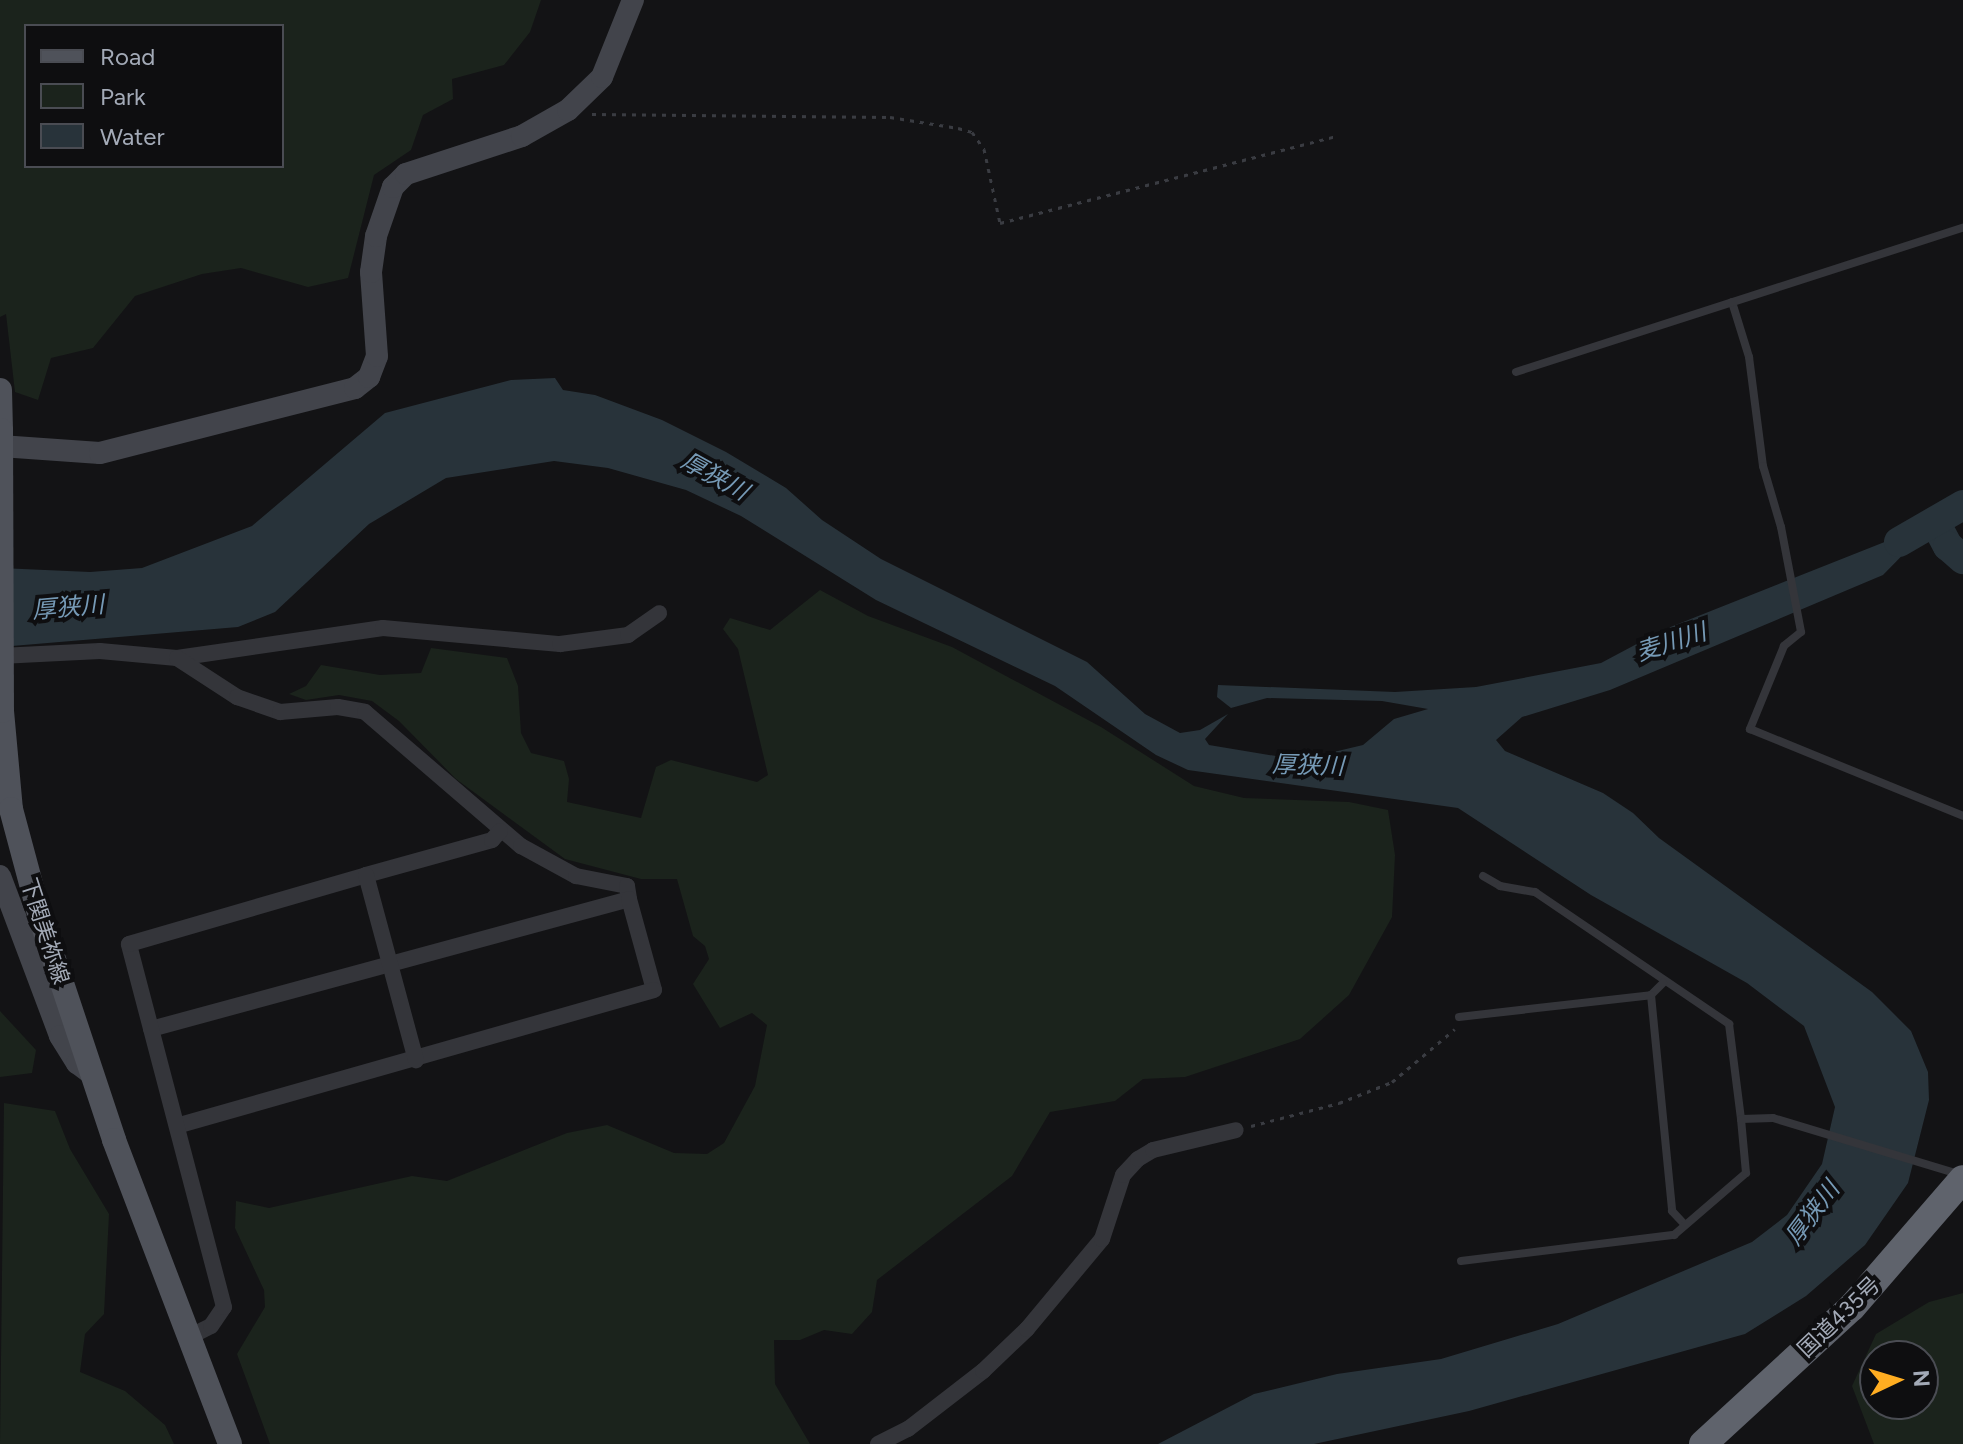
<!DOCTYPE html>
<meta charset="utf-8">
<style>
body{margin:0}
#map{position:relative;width:1963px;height:1444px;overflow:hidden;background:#131315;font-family:Figtree,"Noto Sans JP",sans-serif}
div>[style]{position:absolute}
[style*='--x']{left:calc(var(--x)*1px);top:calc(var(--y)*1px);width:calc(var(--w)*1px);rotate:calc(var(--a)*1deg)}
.green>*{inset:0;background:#1b231c}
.water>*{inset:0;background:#28333a}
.river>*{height:30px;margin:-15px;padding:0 15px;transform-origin:15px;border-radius:15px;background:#28333a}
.path>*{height:3px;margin-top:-1.5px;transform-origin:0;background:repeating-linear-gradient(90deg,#3a3c42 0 4px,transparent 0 10px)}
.lane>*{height:8px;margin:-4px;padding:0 4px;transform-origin:4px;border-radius:4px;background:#34353a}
.street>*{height:16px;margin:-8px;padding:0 8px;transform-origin:8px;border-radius:8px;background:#34353a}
.secondary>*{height:22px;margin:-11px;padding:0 11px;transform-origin:11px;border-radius:11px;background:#42444b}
.primary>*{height:24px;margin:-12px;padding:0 12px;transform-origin:12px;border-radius:12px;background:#4f525a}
.highway>*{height:28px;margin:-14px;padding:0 14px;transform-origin:14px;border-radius:14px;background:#5f636c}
.primary-bridge>*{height:24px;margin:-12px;padding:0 12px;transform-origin:12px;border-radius:12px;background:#4f525a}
span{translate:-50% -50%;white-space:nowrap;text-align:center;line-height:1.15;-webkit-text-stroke:8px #0e0e10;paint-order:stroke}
.street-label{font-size:22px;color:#a3aab7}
.water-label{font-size:24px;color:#769ab6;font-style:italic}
.legend{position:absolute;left:24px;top:24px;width:260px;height:144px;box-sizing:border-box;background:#0e0e10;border:2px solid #4a4c53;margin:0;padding:10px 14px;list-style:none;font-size:24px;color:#a3aab7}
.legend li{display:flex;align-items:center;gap:16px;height:40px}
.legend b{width:40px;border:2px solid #4a4c53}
.north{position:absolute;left:1859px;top:1340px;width:80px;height:80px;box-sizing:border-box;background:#0e0e10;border:2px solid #4a4c53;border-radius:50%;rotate:86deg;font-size:22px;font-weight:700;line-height:32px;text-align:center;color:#a3aab7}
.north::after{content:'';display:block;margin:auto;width:28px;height:36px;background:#ffad21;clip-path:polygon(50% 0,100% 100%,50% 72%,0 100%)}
</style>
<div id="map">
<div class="green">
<div style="clip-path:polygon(evenodd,0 0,541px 0,530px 32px,504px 65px,452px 79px,453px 99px,423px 115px,411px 150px,374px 175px,348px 278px,308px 287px,241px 268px,202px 274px,135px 296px,93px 348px,51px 358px,38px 400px,15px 392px,6px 314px,0 317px,0 0,282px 26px,282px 166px,26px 166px,26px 26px,282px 26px)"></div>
<div style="clip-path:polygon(820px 590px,868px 616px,952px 647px,1101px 727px,1194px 786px,1244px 798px,1349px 802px,1388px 810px,1395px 855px,1392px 917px,1349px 995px,1300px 1039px,1185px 1077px,1143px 1079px,1115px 1101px,1050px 1112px,1012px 1176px,877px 1280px,872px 1312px,852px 1334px,824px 1330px,800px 1340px,774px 1340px,775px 1384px,810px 1444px,270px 1444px,237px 1354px,265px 1307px,264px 1290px,235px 1228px,236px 1201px,269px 1208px,412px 1176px,447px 1181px,567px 1133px,607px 1125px,674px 1153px,707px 1154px,724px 1143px,755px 1086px,767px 1025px,752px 1013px,720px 1028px,693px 984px,709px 959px,705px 946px,693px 936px,677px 879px,641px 879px,565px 859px,456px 779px,399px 721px,372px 701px,339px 695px,306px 700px,289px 694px,306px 686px,321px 665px,380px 675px,421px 673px,431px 648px,507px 658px,518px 686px,521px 733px,531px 753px,564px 761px,569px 779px,567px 802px,641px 818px,656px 767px,671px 760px,757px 782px,768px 775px,738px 649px,723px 629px,730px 618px,770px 630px)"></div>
<div style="clip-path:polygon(0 1011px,36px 1050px,32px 1073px,0 1077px)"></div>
<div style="clip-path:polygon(4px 1103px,55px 1111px,70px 1149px,109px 1214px,104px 1314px,85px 1334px,80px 1372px,125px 1391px,165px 1425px,174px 1444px,0 1444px)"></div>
<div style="clip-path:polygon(evenodd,1963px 1293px,1963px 1444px,1874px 1444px,1852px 1386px,1876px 1334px,1929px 1302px,1963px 1293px,1875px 1356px,1923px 1356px,1923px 1404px,1875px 1404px,1875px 1356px)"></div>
</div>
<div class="water">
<div style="clip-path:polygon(555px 378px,563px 390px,595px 395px,662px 420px,726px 452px,786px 488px,822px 520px,881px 559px,1087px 662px,1145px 714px,1180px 733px,1200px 730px,1228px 714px,1205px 739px,1209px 745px,1300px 760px,1363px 745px,1394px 719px,1428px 709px,1382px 701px,1267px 698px,1231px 708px,1217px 697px,1218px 685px,1395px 692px,1476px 687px,1601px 663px,1663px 630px,1935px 522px,1883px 575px,1610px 690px,1522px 717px,1496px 740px,1505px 751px,1603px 793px,1633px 813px,1659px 838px,1872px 992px,1911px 1031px,1928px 1072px,1929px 1100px,1908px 1183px,1865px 1245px,1806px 1296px,1745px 1334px,1469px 1411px,1314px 1444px,1158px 1444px,1254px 1394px,1337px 1374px,1441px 1359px,1558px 1324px,1752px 1242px,1787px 1215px,1822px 1164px,1835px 1107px,1804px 1026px,1747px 983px,1591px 895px,1458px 808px,1188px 770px,1156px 755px,1055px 686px,876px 600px,741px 516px,686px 490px,608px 468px,554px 461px,446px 478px,369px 524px,275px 612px,238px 627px,0 647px,0 568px,90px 572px,142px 568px,252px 526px,385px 413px,511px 380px)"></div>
</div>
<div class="river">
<div style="--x:1935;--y:522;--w:27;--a:62"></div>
<div style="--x:1948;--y:546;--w:20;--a:41"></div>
<div style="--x:1899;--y:542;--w:74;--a:-30"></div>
</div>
<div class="path">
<div style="--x:592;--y:114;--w:298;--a:0.6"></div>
<div style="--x:890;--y:117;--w:69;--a:9.2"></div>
<div style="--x:958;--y:128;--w:15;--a:16"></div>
<div style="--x:972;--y:132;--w:21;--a:55"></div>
<div style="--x:984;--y:149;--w:76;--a:77.8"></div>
<div style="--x:1000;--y:223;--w:348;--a:-14.5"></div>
<div style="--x:1251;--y:1126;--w:91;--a:-14.6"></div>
<div style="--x:1339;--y:1103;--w:57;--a:-21.6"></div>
<div style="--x:1392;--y:1082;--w:82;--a:-40.1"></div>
</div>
<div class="lane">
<div style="--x:1732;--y:302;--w:58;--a:72.8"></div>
<div style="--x:1749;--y:357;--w:110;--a:82.7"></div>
<div style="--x:1763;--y:466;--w:64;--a:73.6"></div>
<div style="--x:1781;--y:527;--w:107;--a:79.2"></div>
<div style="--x:1801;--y:632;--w:22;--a:141"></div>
<div style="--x:1784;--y:646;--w:90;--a:112.3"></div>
<div style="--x:1750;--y:729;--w:230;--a:22.2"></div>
<div style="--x:1516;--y:372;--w:470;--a:-17.9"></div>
<div style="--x:1483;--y:876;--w:20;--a:30"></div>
<div style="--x:1500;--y:886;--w:36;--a:10"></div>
<div style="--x:1535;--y:892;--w:235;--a:34.2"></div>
<div style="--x:1729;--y:1024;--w:96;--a:82.8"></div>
<div style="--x:1741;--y:1119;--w:32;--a:-2"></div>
<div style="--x:1773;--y:1118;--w:194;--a:16.8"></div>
<div style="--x:1663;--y:983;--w:17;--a:135"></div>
<div style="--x:1651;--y:995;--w:217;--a:84.4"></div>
<div style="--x:1672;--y:1211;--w:19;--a:47"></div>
<div style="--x:1459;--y:1017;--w:193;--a:-6.5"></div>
<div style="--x:1461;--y:1261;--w:215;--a:-7"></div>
<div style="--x:1674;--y:1235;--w:95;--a:-40.7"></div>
<div style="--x:1746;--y:1173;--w:54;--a:-95.3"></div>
</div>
<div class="street">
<div style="--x:0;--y:656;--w:100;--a:-2.9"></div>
<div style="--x:100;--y:651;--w:77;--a:5.2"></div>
<div style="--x:177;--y:658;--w:208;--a:-8.3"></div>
<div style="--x:383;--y:628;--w:178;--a:5.2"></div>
<div style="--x:560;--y:644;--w:69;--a:-7.5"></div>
<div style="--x:628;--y:635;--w:38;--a:-35"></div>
<div style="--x:177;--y:658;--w:72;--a:33"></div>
<div style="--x:237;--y:697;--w:46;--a:19.2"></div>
<div style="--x:280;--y:712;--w:58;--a:-4.9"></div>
<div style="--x:338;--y:707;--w:27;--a:10"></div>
<div style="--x:365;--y:712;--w:206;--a:40.7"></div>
<div style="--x:521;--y:846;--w:63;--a:28.6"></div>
<div style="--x:576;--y:876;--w:52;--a:11.1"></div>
<div style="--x:627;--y:886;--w:13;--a:81"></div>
<div style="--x:366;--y:875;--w:131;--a:-15.5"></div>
<div style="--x:492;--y:840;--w:12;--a:-48"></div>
<div style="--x:151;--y:1029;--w:495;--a:-15.2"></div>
<div style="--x:629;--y:899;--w:94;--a:74.6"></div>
<div style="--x:654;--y:990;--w:493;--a:164.1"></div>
<div style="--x:191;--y:1336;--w:22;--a:-27"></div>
<div style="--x:211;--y:1326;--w:23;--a:-56"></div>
<div style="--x:224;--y:1307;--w:375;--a:-104.7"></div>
<div style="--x:129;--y:944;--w:247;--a:-16.2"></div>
<div style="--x:366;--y:875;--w:192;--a:74.9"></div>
<div style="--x:878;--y:1444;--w:34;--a:-27"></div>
<div style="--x:908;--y:1429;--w:95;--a:-37.7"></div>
<div style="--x:983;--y:1371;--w:61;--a:-43.7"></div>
<div style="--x:1027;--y:1329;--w:117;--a:-50.2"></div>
<div style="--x:1102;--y:1239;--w:67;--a:-71.8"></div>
<div style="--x:1123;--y:1175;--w:22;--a:-47"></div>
<div style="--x:1138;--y:1159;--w:17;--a:-31"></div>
<div style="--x:1153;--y:1150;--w:85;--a:-13.5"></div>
</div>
<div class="secondary">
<div style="--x:0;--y:446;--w:100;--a:4"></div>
<div style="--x:100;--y:453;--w:263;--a:-14.3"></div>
<div style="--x:355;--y:388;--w:18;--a:-38"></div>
<div style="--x:369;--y:377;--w:22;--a:-69"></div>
<div style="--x:377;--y:356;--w:84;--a:-94.1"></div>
<div style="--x:371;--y:272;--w:36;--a:-82"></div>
<div style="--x:376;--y:236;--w:52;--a:-70.9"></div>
<div style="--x:393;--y:187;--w:18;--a:-45"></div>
<div style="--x:406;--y:174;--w:122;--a:-18.1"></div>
<div style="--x:522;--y:136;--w:53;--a:-29.5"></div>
<div style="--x:568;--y:110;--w:47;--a:-44.1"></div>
<div style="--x:602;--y:77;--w:83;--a:-68.1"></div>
<div style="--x:0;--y:876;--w:171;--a:69.4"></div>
<div style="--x:60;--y:1036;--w:32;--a:58"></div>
<div style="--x:77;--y:1063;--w:20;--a:37"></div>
</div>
<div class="primary">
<div style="--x:0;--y:390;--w:40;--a:88.6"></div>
<div style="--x:2;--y:711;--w:98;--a:84.8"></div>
<div style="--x:11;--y:809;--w:112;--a:75"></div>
<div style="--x:40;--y:917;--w:235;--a:71.6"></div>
<div style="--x:114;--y:1140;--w:325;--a:69.1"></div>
</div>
<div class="highway">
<div style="--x:1703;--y:1444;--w:202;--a:-42.6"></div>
<div style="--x:1852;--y:1307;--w:169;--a:-49.1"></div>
</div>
<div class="primary-bridge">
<div style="--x:1;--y:430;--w:281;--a:89.8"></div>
</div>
<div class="street-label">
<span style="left:45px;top:931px;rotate:72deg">下関美祢線</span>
<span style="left:1839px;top:1317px;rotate:-44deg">国道435号</span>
</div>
<div class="water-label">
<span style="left:715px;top:476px;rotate:29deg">厚狭川</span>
<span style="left:68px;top:607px;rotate:-5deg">厚狭川</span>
<span style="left:1671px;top:642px;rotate:-18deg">麦川川</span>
<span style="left:1308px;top:765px;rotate:2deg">厚狭川</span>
<span style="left:1812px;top:1213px;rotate:-53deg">厚狭川</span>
</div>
<ul class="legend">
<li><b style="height:10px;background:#4f525a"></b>Road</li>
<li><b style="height:22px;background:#1b231c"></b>Park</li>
<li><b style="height:22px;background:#28333a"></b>Water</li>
</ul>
<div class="north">N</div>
</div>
